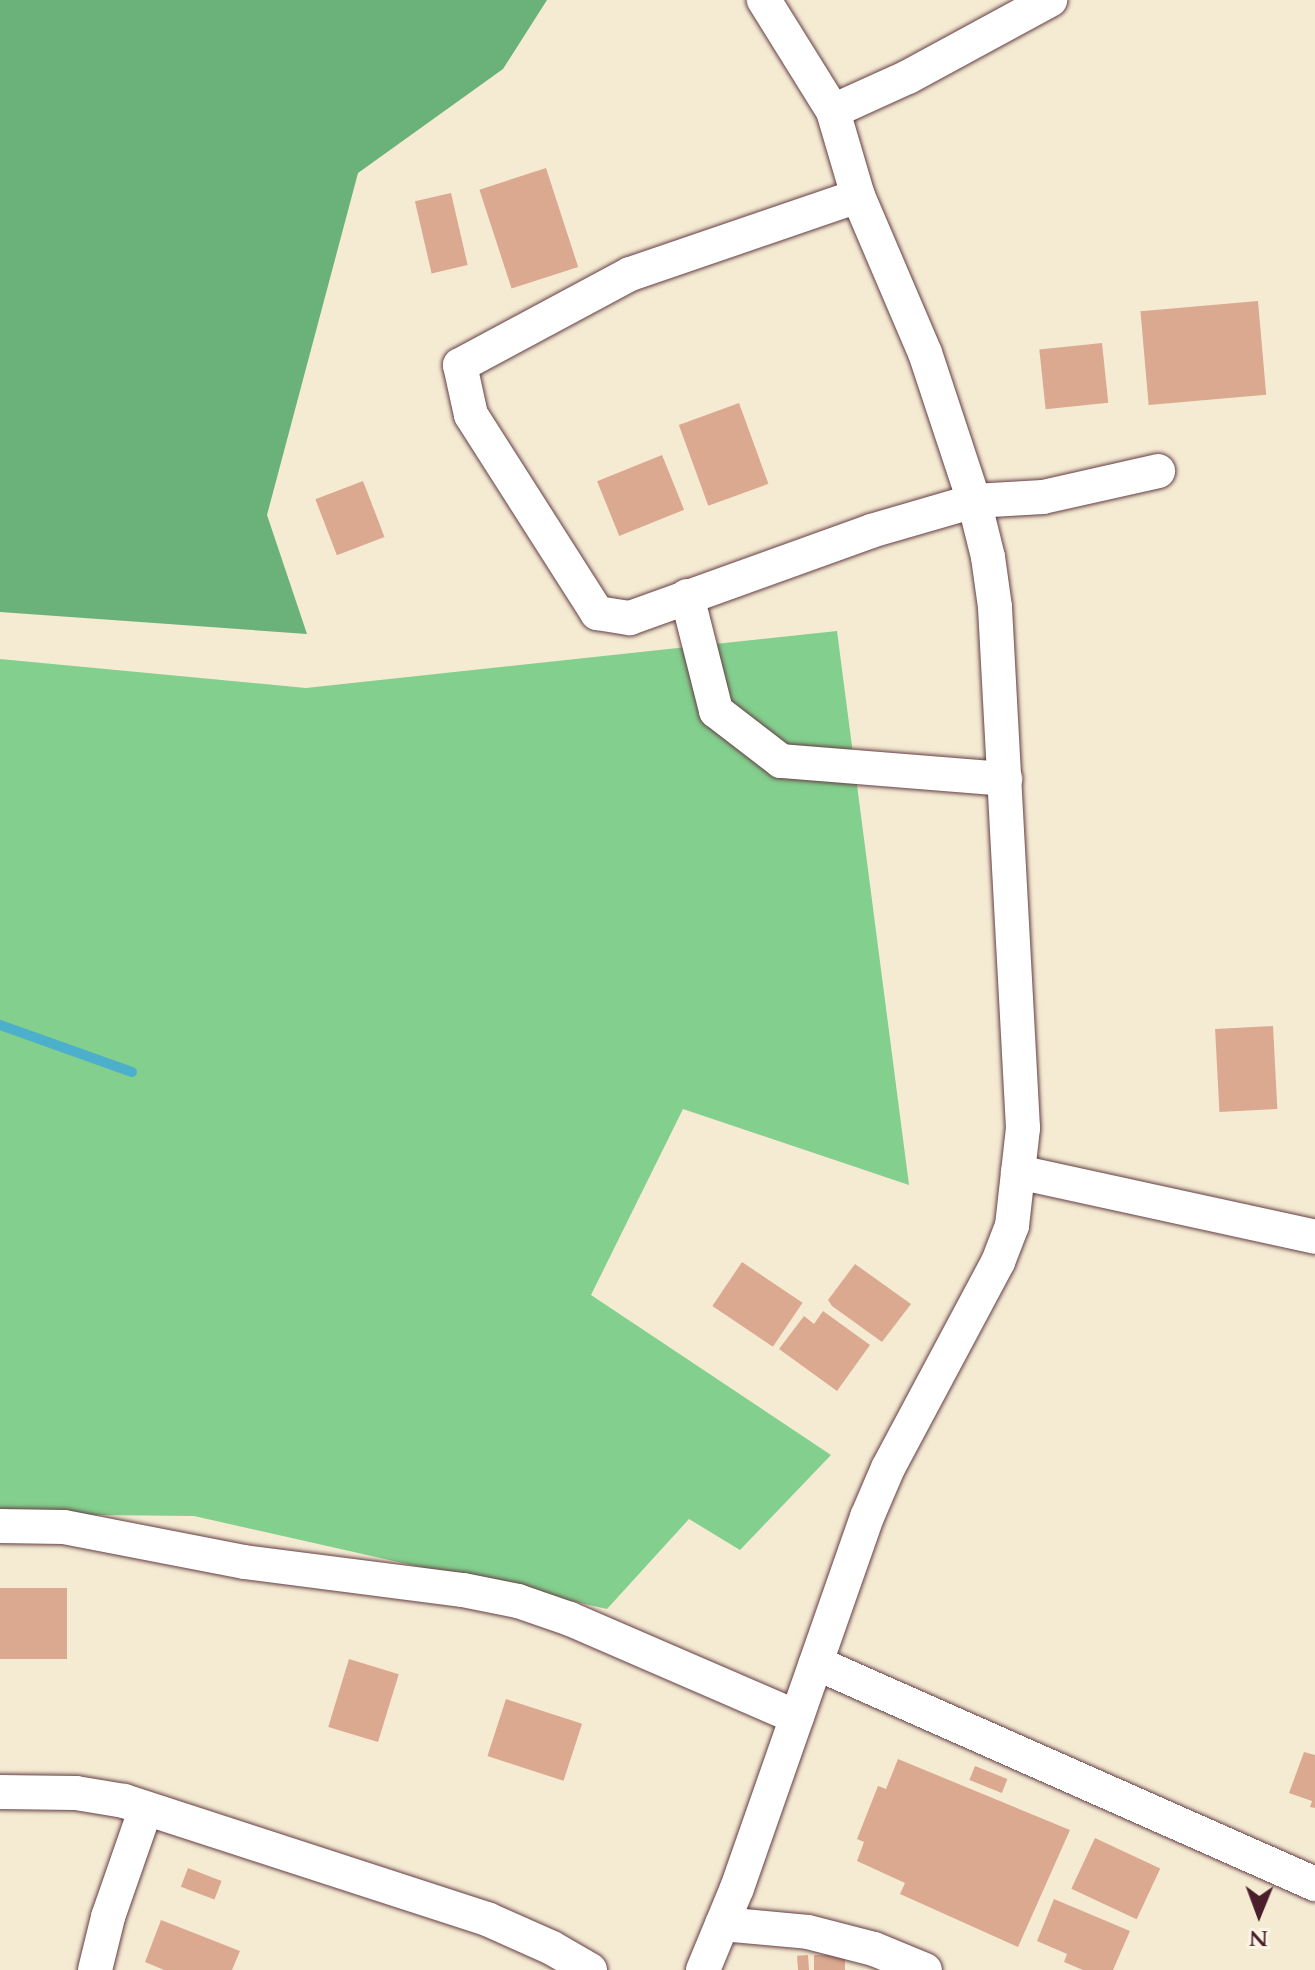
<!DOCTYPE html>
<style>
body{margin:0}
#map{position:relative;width:1315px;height:1970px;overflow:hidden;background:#f5ebd3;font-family:Cardo,serif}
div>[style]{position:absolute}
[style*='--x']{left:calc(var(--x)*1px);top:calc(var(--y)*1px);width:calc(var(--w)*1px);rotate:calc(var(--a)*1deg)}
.green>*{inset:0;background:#83cf8e}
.forest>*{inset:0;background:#6ab279}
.stream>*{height:10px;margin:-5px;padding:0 5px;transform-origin:5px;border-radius:5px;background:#4cafcb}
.building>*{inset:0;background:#dba990;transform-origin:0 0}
.roads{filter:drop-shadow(0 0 2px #643e44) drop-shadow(0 0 2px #643e44)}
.minor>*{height:34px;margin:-17px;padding:0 17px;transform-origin:17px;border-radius:17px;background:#fff}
span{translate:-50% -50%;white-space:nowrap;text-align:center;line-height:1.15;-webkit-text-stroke:6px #fcf5e5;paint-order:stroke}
.north{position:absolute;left:1219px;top:1874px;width:80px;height:80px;-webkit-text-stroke:6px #fcf5e5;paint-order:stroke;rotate:181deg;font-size:22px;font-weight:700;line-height:32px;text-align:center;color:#4a1f2b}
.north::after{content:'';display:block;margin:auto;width:28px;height:36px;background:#4a1f2b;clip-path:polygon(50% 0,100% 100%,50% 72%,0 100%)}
</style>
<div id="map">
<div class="green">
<div style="clip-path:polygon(837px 631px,909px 1185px,683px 1109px,591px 1295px,831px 1455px,740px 1550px,689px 1519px,607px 1609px,194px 1516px,0 1514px,0 659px,306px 688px)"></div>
</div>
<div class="forest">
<div style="clip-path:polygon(0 0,547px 0,503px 69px,358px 173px,267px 515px,307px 634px,0 612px)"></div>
</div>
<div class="stream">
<div style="--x:0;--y:1025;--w:140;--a:19.6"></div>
</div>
<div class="building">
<div style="left:546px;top:168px;width:104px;height:70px;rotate:72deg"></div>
<div style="left:451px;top:193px;width:74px;height:37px;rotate:77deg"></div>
<div style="left:1258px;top:301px;width:94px;height:118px;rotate:85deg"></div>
<div style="left:1102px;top:343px;width:60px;height:63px;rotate:84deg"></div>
<div style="left:739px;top:403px;width:86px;height:64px;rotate:70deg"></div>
<div style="left:662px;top:455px;width:59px;height:70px;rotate:68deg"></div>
<div style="left:363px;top:481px;width:60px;height:51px;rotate:69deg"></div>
<div style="left:1273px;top:1026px;width:83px;height:58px;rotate:87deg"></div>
<div style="left:742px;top:1262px;width:73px;height:53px;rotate:34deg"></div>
<div style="clip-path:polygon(855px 1264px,911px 1304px,882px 1342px,832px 1306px,828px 1300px)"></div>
<div style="clip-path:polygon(823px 1311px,870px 1345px,837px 1391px,779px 1349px,804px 1316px,814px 1324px)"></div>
<div style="left:0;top:1588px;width:67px;height:71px"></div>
<div style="left:349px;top:1659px;width:52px;height:71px;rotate:17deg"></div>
<div style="left:506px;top:1699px;width:80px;height:60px;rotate:18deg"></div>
<div style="clip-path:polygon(1304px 1752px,1315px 1755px,1315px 1808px,1310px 1807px,1312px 1801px,1289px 1793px)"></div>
<div style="clip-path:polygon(898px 1759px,1070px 1830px,1018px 1947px,900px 1894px,905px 1883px,857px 1861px,864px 1842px,857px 1839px,878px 1786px,886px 1789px)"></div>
<div style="left:975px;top:1766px;width:35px;height:15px;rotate:22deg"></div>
<div style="left:1095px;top:1838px;width:72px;height:56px;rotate:25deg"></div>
<div style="left:188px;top:1868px;width:36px;height:20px;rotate:21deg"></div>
<div style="clip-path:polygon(1054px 1899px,1130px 1931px,1113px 1970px,1083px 1970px,1064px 1962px,1067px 1954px,1037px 1941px)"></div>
<div style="clip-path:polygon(161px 1920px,240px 1951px,232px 1970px,164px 1970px,145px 1962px)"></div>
<div style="left:808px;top:1955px;width:15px;height:11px;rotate:86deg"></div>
<div style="left:814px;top:1955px;width:31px;height:15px"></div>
</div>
<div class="roads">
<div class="minor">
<div style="--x:833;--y:111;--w:82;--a:-24.4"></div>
<div style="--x:908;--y:77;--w:162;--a:-28.5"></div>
<div style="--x:858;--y:196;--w:241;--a:161.1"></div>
<div style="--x:630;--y:274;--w:193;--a:151.8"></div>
<div style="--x:460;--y:365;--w:51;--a:77.6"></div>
<div style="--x:471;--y:415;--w:235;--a:57.5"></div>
<div style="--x:597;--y:613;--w:33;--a:9"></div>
<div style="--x:630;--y:618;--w:256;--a:-19.8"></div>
<div style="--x:871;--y:531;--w:107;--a:-16.2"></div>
<div style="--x:974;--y:501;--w:69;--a:-3.3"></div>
<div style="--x:1043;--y:497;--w:118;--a:-12.7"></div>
<div style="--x:687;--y:596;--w:119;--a:75.8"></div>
<div style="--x:716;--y:711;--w:82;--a:37.6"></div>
<div style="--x:781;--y:761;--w:225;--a:4.6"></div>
<div style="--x:1018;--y:1172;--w:304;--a:12.3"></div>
<div style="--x:0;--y:1526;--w:64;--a:0.9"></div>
<div style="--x:64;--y:1527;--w:183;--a:11"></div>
<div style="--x:244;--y:1562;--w:221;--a:7.3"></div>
<div style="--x:463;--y:1590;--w:56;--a:11.3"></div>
<div style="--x:518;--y:1601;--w:55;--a:19.1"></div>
<div style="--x:570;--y:1619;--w:247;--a:23.4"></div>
<div style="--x:816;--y:1663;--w:546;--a:23.89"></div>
<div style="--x:0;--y:1792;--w:76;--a:0.8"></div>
<div style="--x:76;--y:1793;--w:49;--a:9.5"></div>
<div style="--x:124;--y:1801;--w:382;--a:18"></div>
<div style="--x:487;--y:1919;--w:71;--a:24"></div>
<div style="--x:552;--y:1948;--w:44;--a:30.1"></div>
<div style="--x:722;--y:1924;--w:86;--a:5.3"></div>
<div style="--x:808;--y:1932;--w:68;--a:14.4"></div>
<div style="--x:874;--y:1949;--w:55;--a:22.4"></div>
<div style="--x:95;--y:1970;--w:55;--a:-76.2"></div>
<div style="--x:108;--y:1917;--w:115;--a:-70.8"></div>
<div style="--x:703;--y:1970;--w:89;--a:-67.5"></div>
<div style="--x:737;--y:1888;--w:393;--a:-70.7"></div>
<div style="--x:867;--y:1517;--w:53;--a:-66.8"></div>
<div style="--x:888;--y:1468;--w:234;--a:-61.9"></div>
<div style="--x:998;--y:1262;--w:39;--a:-69"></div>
<div style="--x:1012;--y:1226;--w:99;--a:-83.6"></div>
<div style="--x:1023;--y:1128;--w:522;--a:-93.08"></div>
<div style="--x:995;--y:607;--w:50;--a:-98"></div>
<div style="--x:988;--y:557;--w:58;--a:-104"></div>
<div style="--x:974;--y:501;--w:156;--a:-108.3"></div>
<div style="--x:925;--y:353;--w:171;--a:-113.1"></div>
<div style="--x:858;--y:196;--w:89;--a:-106.4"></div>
<div style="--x:833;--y:111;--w:131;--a:-121.9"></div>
</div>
</div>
<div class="north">N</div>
</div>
